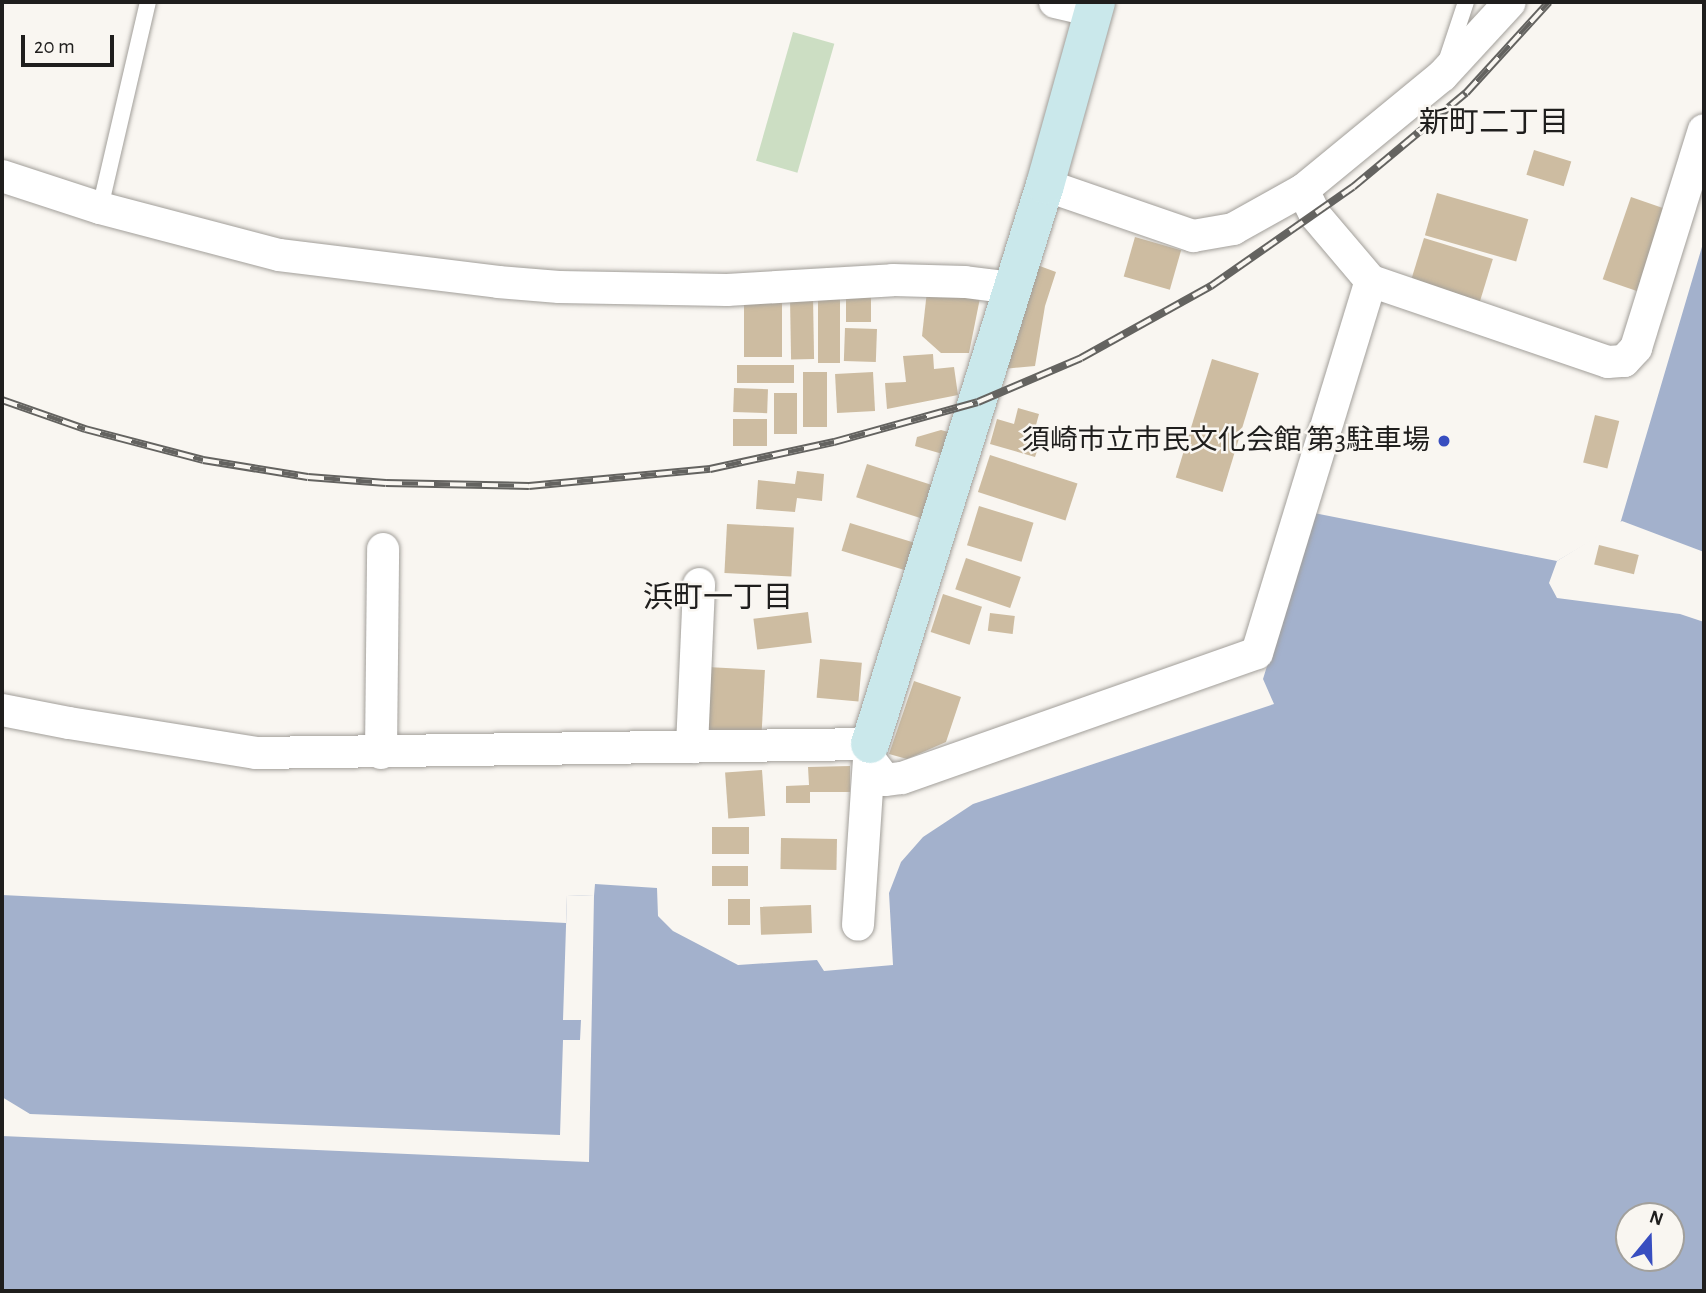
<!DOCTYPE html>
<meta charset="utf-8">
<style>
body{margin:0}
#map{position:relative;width:1706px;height:1293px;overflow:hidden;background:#f9f6f1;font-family:"Alegreya Sans","Noto Sans JP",sans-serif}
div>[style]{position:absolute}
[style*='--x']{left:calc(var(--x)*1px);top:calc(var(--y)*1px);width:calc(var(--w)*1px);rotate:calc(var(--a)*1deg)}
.green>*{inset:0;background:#ccdec3;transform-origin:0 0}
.water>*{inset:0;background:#a3b1cc}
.pier>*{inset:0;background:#f9f6f1}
.building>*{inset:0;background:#cdbca1;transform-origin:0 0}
.roads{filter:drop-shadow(0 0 2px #a29f9a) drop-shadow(0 0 2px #a29f9a)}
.lane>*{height:16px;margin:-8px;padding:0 8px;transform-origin:8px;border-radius:8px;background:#fff}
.street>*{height:32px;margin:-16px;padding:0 16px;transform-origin:16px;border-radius:16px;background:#fff}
.secondary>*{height:38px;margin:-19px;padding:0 19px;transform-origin:19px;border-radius:19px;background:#cae8eb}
.rail>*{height:8px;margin-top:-4px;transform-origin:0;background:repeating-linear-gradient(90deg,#f9f6f1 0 16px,#646360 0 32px);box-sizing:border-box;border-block:2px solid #646360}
.dots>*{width:19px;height:19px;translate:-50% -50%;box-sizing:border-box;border:4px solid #f9f6f1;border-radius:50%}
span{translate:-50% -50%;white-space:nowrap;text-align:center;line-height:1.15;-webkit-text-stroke:5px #f9f6f1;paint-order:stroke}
.poi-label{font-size:28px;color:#1f1e1d}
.right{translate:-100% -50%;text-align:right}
.neighbourhood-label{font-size:30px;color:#1f1e1d}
.frame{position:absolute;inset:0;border:4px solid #1f1e1d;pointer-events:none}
.north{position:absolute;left:1615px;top:1202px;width:70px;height:70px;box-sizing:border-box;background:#f9f6f1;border:2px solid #a2a09c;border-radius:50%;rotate:19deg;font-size:19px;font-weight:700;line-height:28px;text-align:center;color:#1f1e1d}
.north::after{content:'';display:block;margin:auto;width:24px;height:32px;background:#384ec0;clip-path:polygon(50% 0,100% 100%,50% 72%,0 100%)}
.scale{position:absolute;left:21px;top:35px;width:93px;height:32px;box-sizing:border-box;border:4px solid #1f1e1d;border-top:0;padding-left:9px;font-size:21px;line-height:24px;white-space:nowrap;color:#1f1e1d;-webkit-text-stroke:5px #f9f6f1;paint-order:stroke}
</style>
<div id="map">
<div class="green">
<div style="left:793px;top:32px;width:43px;height:134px;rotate:16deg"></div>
</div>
<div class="water">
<div style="clip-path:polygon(evenodd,1704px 240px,1704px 1291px,2px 1291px,2px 895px,566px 923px,567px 895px,594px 896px,595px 884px,657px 888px,658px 916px,673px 931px,738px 965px,817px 960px,824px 971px,893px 965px,889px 893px,901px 862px,923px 837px,973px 804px,1274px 704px,1263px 679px,1314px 513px,1557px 561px,1620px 524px,1704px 240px,1629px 1216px,1671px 1216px,1671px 1258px,1629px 1258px,1629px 1216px)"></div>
</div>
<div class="pier">
<div style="clip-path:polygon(1622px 521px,1704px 552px,1704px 622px,1680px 614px,1557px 598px,1549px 583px,1557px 561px)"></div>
<div style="clip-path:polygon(567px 895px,594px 896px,589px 1162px,2px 1136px,2px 1097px,30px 1114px,560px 1135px,563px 1040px,580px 1040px,581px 1020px,563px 1020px)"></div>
</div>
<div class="building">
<div style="left:1534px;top:150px;width:39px;height:26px;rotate:17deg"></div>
<div style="left:1437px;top:193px;width:95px;height:44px;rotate:16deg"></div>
<div style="left:1631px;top:197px;width:36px;height:87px;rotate:19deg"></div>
<div style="left:1135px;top:237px;width:48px;height:41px;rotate:16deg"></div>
<div style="left:1424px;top:238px;width:72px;height:44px;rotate:17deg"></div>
<div style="clip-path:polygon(1037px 265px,1056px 272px,1045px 306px,1035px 366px,1003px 369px)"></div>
<div style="clip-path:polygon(927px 291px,980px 298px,969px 353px,941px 353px,922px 336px)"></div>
<div style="left:813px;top:297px;width:62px;height:23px;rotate:89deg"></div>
<div style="left:818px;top:297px;width:22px;height:66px"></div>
<div style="left:846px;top:297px;width:25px;height:25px"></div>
<div style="left:744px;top:299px;width:38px;height:58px"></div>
<div style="left:845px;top:328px;width:32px;height:33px;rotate:2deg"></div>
<div style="clip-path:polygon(933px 354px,934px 369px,954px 367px,958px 395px,887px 409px,885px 383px,906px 382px,903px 356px)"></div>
<div style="left:1212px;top:359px;width:49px;height:124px;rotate:17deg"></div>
<div style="left:737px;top:365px;width:57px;height:18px"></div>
<div style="left:803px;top:372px;width:24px;height:55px"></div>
<div style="left:873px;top:372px;width:39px;height:38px;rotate:87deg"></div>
<div style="left:734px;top:388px;width:34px;height:24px;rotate:2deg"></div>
<div style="left:774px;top:393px;width:23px;height:41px"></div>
<div style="clip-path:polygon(1018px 408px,1039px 414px,1033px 436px,1041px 439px,1035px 457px,990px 444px,997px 419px,1014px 424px)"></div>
<div style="left:1595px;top:415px;width:25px;height:49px;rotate:14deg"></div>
<div style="left:733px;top:419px;width:34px;height:27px"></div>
<div style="clip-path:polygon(941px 430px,952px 433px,946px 455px,915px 446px,917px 437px)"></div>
<div style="left:990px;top:455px;width:92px;height:39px;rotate:18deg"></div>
<div style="left:867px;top:464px;width:73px;height:35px;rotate:18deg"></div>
<div style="clip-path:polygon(797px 471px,824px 474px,822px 501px,797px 498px,795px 512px,756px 509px,758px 480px,795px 484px)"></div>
<div style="left:979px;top:506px;width:57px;height:41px;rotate:17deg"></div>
<div style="left:850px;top:523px;width:70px;height:29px;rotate:17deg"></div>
<div style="left:727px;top:524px;width:67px;height:49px;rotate:3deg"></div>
<div style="left:1599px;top:545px;width:41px;height:20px;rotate:14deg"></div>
<div style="left:966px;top:558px;width:58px;height:33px;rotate:19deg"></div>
<div style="left:943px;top:594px;width:41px;height:40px;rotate:18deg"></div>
<div style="left:808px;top:612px;width:31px;height:55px;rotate:83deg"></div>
<div style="left:990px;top:613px;width:25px;height:18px;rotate:7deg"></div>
<div style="left:820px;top:659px;width:42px;height:39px;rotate:5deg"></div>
<div style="left:707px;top:667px;width:58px;height:63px;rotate:3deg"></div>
<div style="clip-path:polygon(914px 681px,961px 697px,946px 742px,907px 759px,889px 754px)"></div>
<div style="clip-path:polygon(850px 766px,850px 792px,810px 792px,810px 803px,786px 803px,786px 786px,809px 785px,808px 767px)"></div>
<div style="left:762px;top:770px;width:46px;height:37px;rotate:86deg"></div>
<div style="left:712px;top:827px;width:37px;height:27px"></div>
<div style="left:781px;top:838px;width:56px;height:31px;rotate:1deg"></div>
<div style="left:712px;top:866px;width:36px;height:20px"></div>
<div style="left:750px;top:899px;width:26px;height:22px;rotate:90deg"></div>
<div style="left:811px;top:905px;width:28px;height:51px;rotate:88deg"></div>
</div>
<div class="roads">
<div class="lane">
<div style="--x:1447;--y:59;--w:60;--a:-71.6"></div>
<div style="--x:100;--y:208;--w:212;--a:-76.9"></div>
</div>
<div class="street">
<div style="--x:1055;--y:2;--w:39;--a:13"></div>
<div style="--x:2;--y:176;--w:103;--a:18.1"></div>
<div style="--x:100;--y:208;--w:185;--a:14.7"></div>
<div style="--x:279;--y:255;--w:221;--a:7"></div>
<div style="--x:498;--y:282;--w:61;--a:4.7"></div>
<div style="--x:559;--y:287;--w:168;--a:1"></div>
<div style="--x:727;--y:290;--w:166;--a:-3.4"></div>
<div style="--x:893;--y:280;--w:72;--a:1.6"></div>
<div style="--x:965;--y:282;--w:47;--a:7.3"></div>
<div style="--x:1045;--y:185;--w:157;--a:19"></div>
<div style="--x:1193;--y:236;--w:41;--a:-9.9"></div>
<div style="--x:1233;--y:229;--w:80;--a:-29.1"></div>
<div style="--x:1303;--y:190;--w:180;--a:-39.4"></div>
<div style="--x:1442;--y:76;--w:100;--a:-47.4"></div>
<div style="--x:1303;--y:190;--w:28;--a:64"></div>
<div style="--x:1315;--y:215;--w:87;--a:49.7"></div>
<div style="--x:1371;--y:281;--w:250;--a:18.9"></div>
<div style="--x:1608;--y:362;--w:16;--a:-4"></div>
<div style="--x:1624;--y:361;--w:18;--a:-47"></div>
<div style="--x:1636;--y:348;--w:228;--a:-72.7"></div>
<div style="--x:2;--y:710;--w:68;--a:11"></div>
<div style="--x:69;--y:723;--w:189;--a:9.1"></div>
<div style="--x:256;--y:753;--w:614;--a:-0.84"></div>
<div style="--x:870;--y:744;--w:181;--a:93.8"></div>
<div style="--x:692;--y:747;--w:163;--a:-87.5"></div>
<div style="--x:381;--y:753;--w:204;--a:-89.4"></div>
<div style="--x:870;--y:760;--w:25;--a:53"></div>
<div style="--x:885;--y:780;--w:17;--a:-7"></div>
<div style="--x:902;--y:778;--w:376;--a:-19.4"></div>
<div style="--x:1257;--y:653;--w:389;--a:-73"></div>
</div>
<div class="secondary">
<div style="--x:870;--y:744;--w:586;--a:-72.62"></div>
<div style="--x:1045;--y:185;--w:190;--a:-74.4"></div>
</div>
</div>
<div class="rail">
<div style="--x:2;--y:400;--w:88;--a:19.3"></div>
<div style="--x:85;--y:429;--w:122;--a:14.7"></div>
<div style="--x:203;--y:460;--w:106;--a:9.2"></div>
<div style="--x:308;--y:477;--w:78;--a:4.4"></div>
<div style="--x:386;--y:483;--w:143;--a:1.2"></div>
<div style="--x:529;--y:486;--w:182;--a:-5.4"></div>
<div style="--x:710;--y:469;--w:127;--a:-12.3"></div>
<div style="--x:834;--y:442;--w:149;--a:-15.5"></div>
<div style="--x:978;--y:402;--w:112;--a:-23.1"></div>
<div style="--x:1081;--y:358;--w:149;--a:-29"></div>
<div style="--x:1211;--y:286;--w:173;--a:-34.9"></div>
<div style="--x:1353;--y:187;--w:147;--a:-39.8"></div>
<div style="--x:1466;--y:93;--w:123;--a:-47.6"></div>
</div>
<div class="dots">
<div style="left:1444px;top:441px;background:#384ec0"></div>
</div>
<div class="poi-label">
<span class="right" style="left:1430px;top:441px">須崎市立市民文化会館 第3駐車場</span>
</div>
<div class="neighbourhood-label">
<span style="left:1494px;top:123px">新町二丁目</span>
<span style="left:718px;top:598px">浜町一丁目</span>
</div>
<div class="frame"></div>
<div class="north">N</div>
<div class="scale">20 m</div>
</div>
